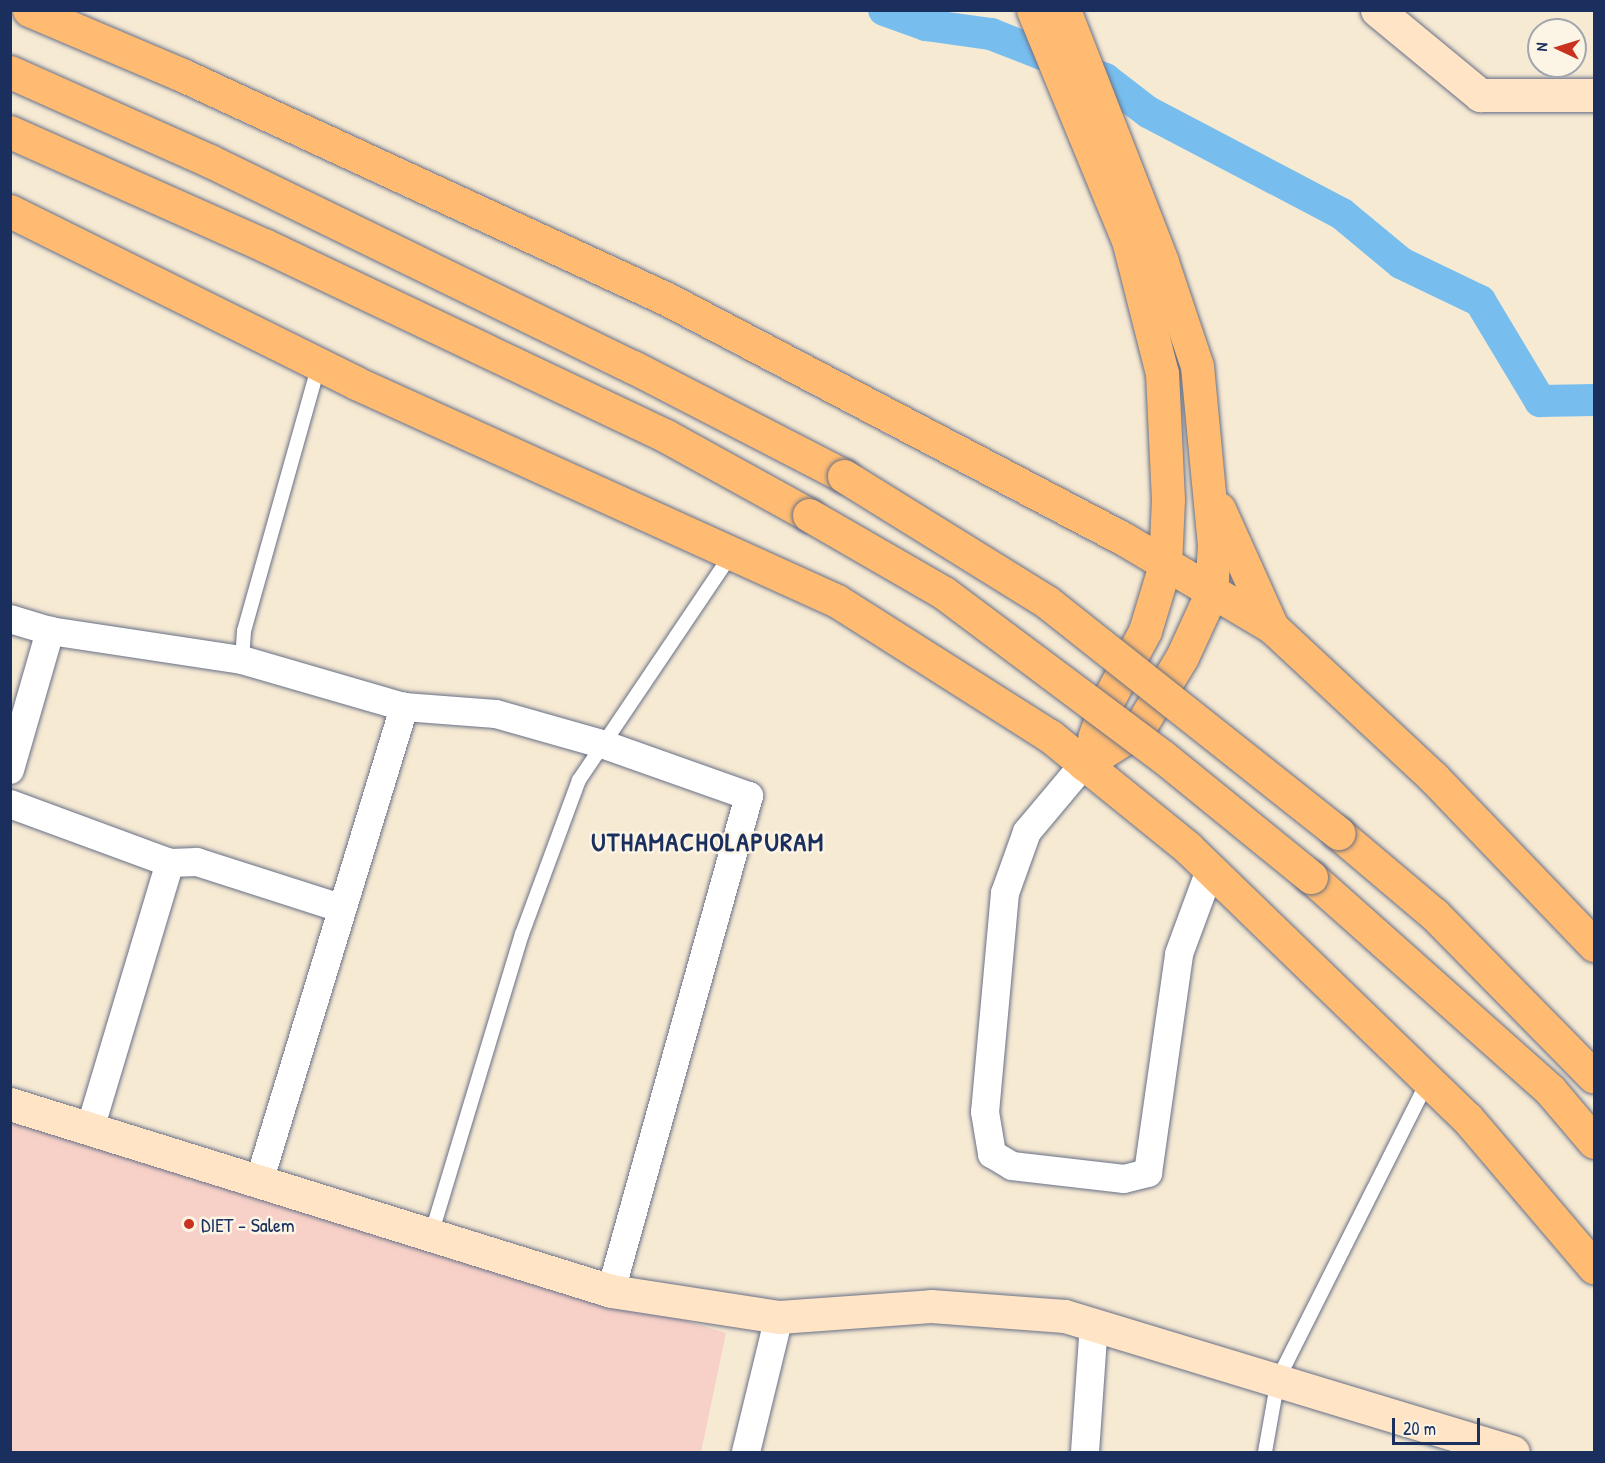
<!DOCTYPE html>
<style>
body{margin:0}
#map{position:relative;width:1605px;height:1463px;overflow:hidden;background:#f7ead3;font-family:"Patrick Hand",sans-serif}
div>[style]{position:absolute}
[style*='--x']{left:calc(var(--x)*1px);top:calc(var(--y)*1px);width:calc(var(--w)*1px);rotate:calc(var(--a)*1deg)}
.built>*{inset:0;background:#f7d1c7}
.canal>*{height:32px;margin:-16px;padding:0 16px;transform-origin:16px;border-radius:16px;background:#77beef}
.roads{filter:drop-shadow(0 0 2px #687087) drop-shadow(0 0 2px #687087)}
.lane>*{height:14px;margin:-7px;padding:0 7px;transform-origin:7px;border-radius:7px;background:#fff}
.street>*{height:28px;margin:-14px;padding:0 14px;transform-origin:14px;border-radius:14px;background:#fff}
.secondary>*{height:33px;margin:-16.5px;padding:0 16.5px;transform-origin:16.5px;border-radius:16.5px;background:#ffe4c6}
.primary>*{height:33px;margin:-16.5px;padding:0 16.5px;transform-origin:16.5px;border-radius:16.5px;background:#ffbb71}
.highway>*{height:33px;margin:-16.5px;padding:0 16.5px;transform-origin:16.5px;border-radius:16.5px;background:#ffbb71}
.bridges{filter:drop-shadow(0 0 2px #687087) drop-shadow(0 0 2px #687087)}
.highway-bridge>*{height:33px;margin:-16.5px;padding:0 16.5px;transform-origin:16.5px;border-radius:16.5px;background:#ffbb71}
.dots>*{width:16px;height:16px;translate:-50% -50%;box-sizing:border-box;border:3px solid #fcf5e5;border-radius:50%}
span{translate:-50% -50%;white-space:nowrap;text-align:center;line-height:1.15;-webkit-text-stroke:5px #fcf5e5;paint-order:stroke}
.poi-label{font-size:20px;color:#1b2f5e}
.left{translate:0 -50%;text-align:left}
.district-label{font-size:26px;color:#1b2f5e;font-weight:700;letter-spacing:1.5px}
.frame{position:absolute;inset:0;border:12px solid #1b2f5e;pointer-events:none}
.north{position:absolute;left:1527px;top:18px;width:60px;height:60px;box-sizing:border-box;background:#fcf5e5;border:2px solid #a2a6af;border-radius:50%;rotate:274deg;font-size:16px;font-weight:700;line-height:24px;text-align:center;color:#1b2f5e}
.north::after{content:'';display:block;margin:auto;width:21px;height:27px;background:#c8321e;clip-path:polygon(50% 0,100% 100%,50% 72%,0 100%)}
.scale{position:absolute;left:1392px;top:1418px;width:88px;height:27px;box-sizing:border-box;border:3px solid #1b2f5e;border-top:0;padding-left:8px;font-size:18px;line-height:21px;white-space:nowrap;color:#1b2f5e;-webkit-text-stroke:4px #fcf5e5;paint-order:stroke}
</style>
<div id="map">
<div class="built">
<div style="clip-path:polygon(10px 1115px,726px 1333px,701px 1452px,11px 1452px)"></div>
</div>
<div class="canal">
<div style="--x:884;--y:10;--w:45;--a:19.7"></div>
<div style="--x:926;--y:25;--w:66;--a:7.9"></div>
<div style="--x:991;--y:34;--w:123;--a:21.5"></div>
<div style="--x:1105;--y:79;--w:54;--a:37.5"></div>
<div style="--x:1148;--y:112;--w:219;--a:27.7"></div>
<div style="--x:1342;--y:214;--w:77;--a:39.7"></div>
<div style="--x:1401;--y:263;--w:88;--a:25.7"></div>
<div style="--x:1480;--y:301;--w:117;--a:59"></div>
<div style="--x:1540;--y:401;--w:54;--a:-1.1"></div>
</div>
<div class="roads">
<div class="lane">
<div style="--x:242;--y:660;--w:29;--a:-86"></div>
<div style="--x:244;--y:631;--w:276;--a:-74.3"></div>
<div style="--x:431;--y:1235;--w:314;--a:-73.2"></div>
<div style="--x:522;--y:934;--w:164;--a:-69.7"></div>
<div style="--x:579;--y:780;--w:274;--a:-56"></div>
<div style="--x:1265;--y:1452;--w:74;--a:-79.9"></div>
<div style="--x:1278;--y:1379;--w:334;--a:-63.3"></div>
</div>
<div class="street">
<div style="--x:10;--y:619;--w:42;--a:16.7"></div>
<div style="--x:50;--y:631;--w:194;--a:8.6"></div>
<div style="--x:242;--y:660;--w:169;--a:16.2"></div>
<div style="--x:404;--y:707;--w:92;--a:4.4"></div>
<div style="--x:496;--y:714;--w:110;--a:15.8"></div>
<div style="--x:602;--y:744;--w:156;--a:19.5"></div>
<div style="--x:749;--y:796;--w:514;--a:105.58"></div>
<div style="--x:1084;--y:764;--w:89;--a:130"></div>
<div style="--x:1027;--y:832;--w:65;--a:109.8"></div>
<div style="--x:1005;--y:893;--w:220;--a:95.2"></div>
<div style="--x:985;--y:1112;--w:43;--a:80.5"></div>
<div style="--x:992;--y:1154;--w:23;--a:31"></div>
<div style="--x:1012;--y:1166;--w:113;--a:6.6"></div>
<div style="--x:1124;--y:1179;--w:25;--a:-14"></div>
<div style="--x:1148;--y:1173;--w:221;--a:-81.9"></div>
<div style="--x:1179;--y:954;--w:90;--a:-69.7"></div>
<div style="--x:10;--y:770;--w:145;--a:-73.9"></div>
<div style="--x:10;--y:804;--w:171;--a:20.2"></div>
<div style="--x:170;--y:863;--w:27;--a:-2"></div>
<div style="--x:197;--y:862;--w:150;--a:17.8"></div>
<div style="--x:90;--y:1129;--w:278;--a:-73.3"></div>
<div style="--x:259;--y:1182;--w:497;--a:-73"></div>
<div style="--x:746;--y:1452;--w:139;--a:-76.3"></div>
<div style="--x:1085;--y:1452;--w:128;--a:-86"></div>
</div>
<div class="secondary">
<div style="--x:1377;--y:10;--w:134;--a:39.5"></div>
<div style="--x:1480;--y:95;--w:114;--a:0"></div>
<div style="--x:10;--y:1104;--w:629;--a:17.28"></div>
<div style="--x:611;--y:1291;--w:170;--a:8.8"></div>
<div style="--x:779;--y:1317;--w:152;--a:-4.1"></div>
<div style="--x:931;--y:1306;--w:134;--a:4.3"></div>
<div style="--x:1065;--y:1316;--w:468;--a:16.9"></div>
</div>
<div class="primary">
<div style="--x:1033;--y:10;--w:249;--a:67.6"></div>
<div style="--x:1128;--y:240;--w:137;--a:75.7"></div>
<div style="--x:1162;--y:373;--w:126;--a:87.3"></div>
<div style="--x:1168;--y:499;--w:66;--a:92.6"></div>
<div style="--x:1165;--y:565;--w:69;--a:106.9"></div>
<div style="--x:1145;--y:631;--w:81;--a:118.2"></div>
<div style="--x:1107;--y:702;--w:37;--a:110"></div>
<div style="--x:1064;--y:10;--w:270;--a:68.7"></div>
<div style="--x:1162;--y:262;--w:110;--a:71.4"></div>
<div style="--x:1197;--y:366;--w:180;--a:84.6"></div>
<div style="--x:1214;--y:545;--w:49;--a:93.5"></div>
<div style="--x:1211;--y:594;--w:69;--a:114.7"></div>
<div style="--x:1182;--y:657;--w:85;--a:121.1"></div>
<div style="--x:1138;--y:730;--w:64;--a:147.8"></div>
<div style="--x:1219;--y:509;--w:129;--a:65.8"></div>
</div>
<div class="highway">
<div style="--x:29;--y:10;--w:164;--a:23"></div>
<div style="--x:180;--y:74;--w:536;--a:24.8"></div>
<div style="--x:667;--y:299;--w:516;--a:27.71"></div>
<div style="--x:1124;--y:539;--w:172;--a:30.7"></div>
<div style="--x:1272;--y:627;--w:220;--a:43"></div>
<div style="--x:1433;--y:777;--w:233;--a:46.2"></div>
<div style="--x:10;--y:72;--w:219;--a:24"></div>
<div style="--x:210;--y:161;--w:470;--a:26"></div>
<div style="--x:633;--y:367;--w:237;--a:27.3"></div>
<div style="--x:10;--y:132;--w:278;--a:24"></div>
<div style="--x:264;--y:245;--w:445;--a:25.4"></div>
<div style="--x:666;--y:436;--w:163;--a:28.9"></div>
<div style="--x:10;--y:211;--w:386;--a:26.4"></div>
<div style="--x:356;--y:383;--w:528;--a:24.38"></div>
<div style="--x:837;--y:601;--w:252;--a:32.4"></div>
<div style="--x:1050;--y:736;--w:176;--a:39"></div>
<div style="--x:1187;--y:847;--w:390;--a:44.1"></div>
<div style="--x:1467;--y:1118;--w:196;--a:49.6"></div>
<div style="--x:1338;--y:833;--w:126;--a:40.2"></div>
<div style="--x:1434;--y:914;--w:228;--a:45.5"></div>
<div style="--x:1311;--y:877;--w:320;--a:41.7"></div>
<div style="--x:1550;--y:1090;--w:68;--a:49.8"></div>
</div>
</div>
<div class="bridges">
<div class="highway-bridge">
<div style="--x:844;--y:476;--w:239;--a:31.8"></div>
<div style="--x:1047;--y:602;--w:372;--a:38.4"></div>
<div style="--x:809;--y:515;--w:156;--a:30"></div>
<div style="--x:944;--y:593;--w:272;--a:36.8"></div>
<div style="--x:1162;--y:756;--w:192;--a:39.1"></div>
</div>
</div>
<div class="dots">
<div style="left:189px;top:1224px;background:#c8321e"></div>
</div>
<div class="poi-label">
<span class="left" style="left:201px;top:1224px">DIET - Salem</span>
</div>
<div class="district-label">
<span style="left:708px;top:842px">UTHAMACHOLAPURAM</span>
</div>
<div class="frame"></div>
<div class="north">N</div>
<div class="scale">20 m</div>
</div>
